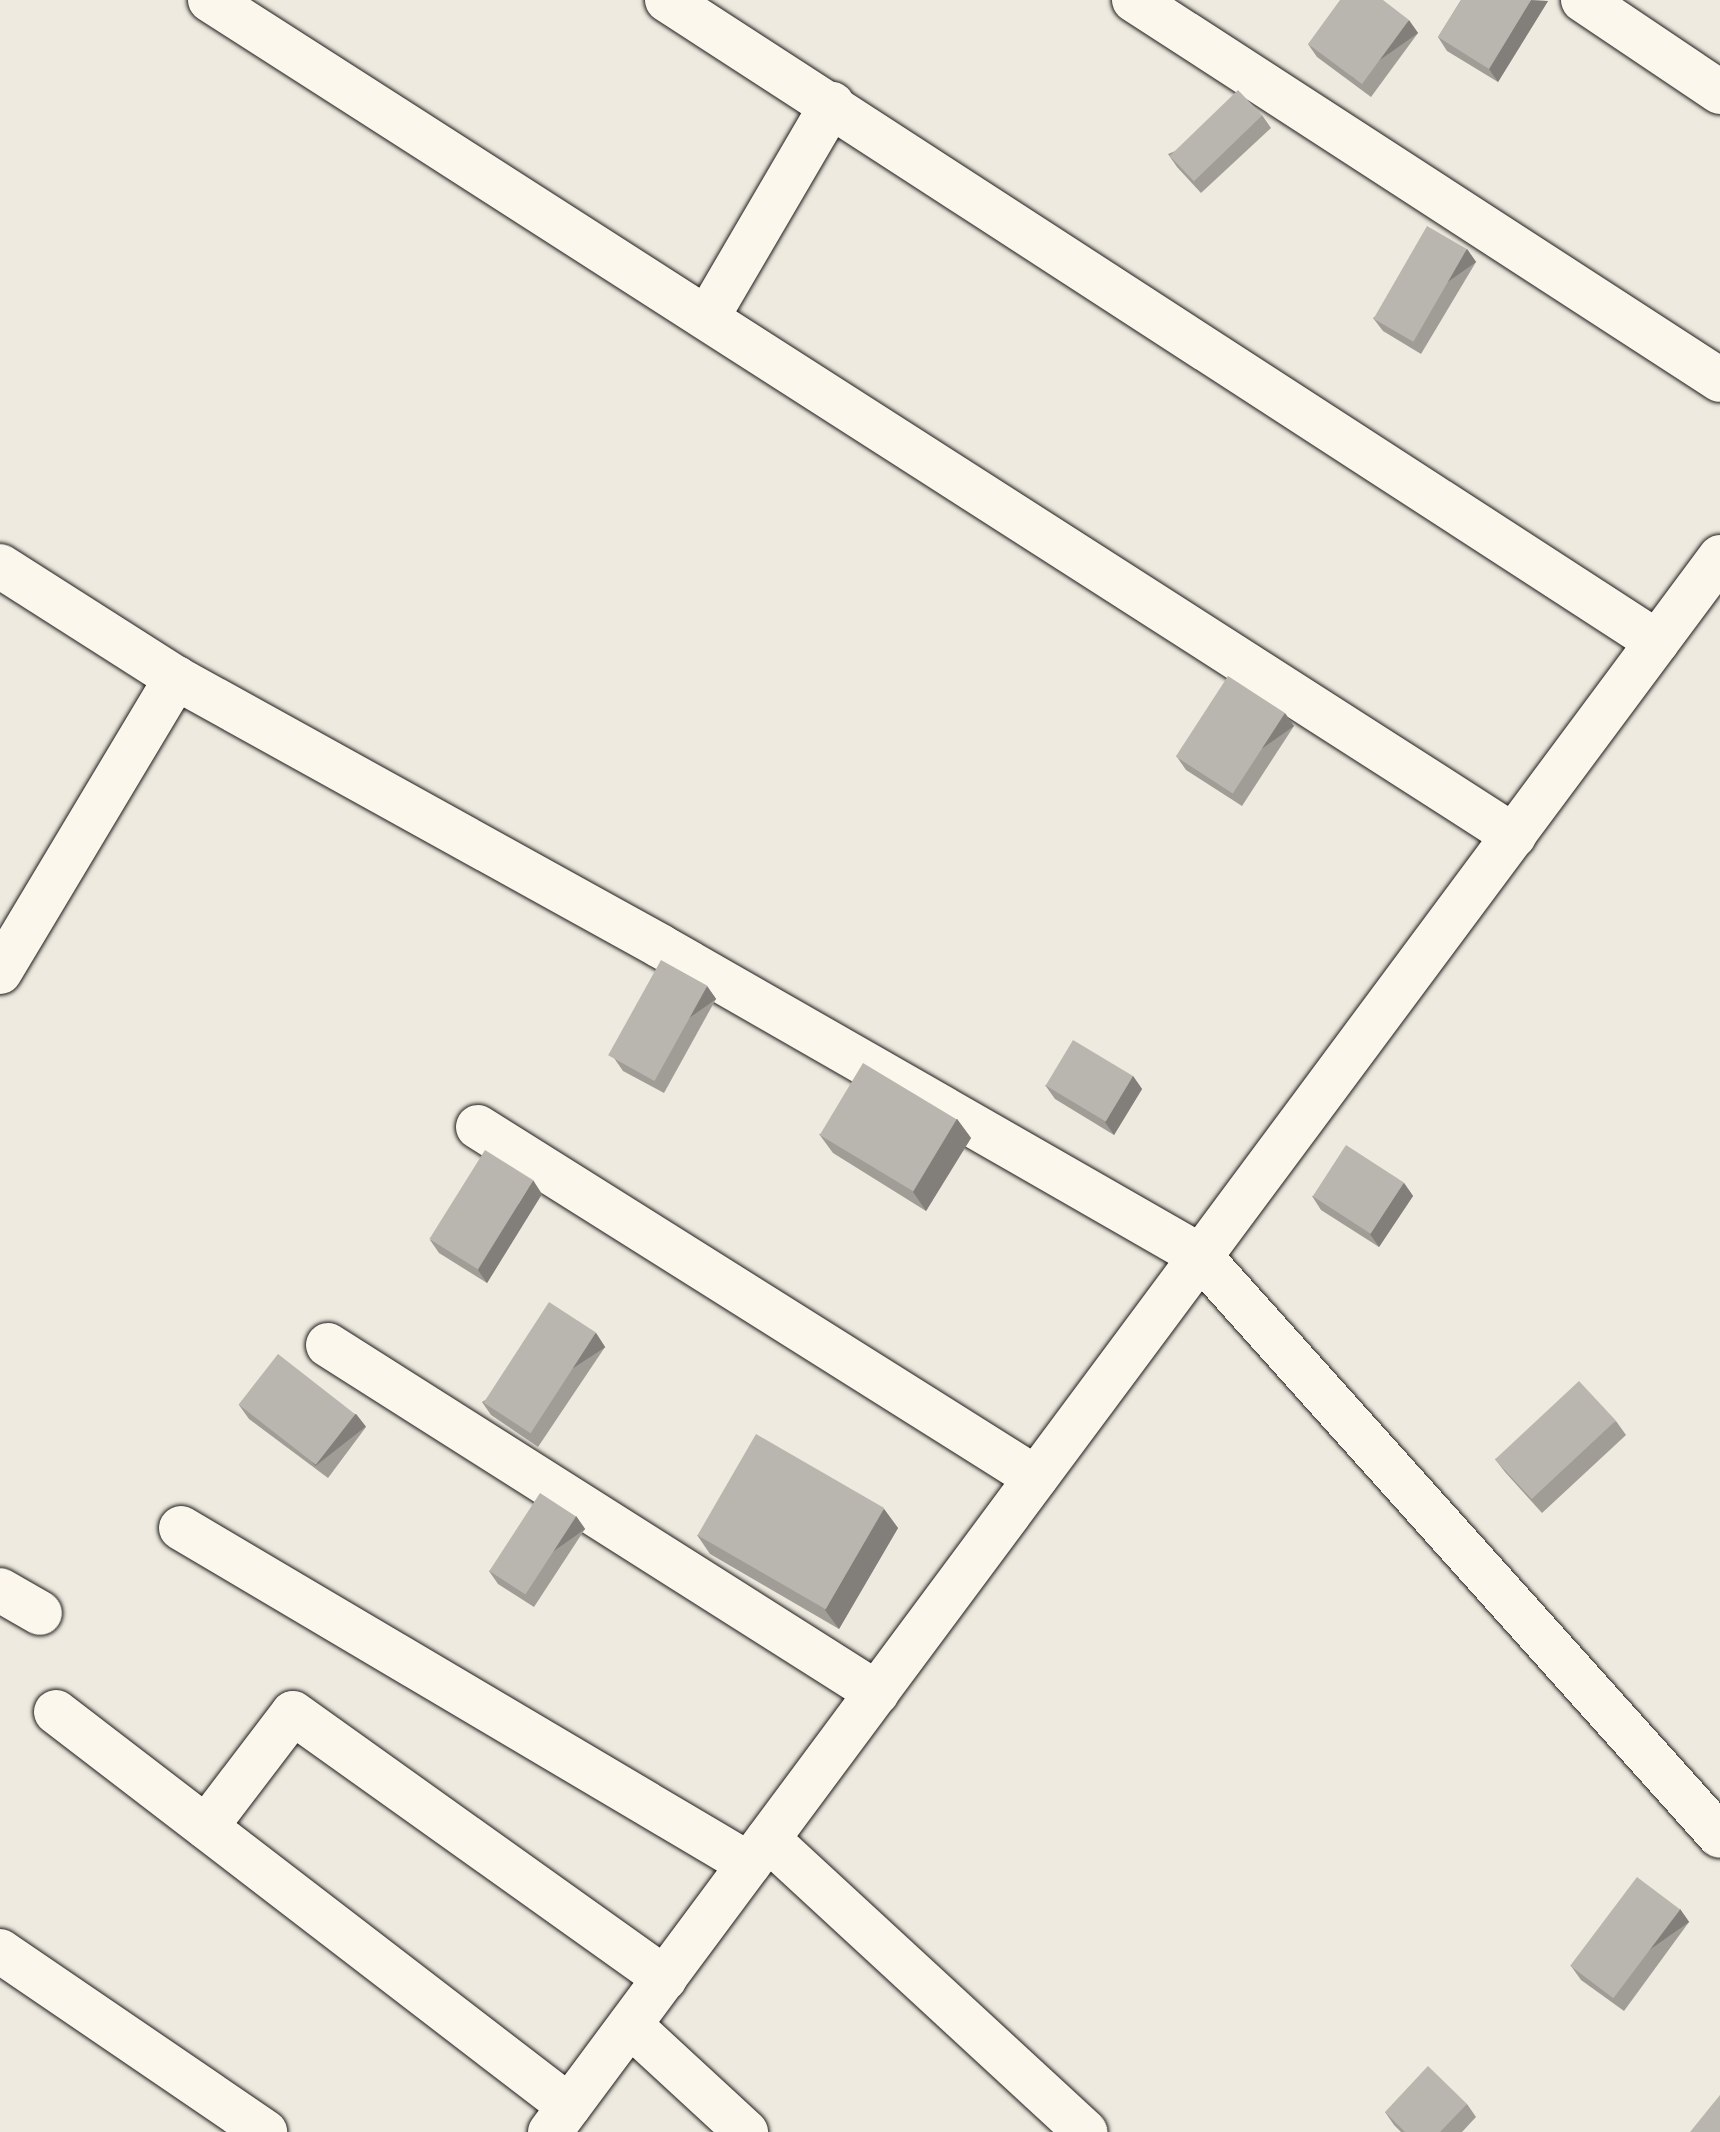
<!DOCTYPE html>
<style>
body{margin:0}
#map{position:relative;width:1720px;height:2132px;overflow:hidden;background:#eeeadf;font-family:Dekko,sans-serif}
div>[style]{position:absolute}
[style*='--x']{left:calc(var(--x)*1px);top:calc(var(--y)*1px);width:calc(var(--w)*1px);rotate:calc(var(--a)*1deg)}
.roads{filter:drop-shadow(0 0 2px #1c1c1c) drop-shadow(0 0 2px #1c1c1c)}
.street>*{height:44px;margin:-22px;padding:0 22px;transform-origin:22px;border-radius:22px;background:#fbf7ec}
.wall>*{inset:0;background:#9f9d96}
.shaded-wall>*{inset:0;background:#827f7a;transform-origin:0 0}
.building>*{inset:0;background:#b9b6af;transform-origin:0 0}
span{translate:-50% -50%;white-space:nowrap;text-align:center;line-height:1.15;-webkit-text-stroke:7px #fbf7ec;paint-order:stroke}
</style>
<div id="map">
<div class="roads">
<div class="street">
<div style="--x:210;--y:0;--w:1549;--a:32.66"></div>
<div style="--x:667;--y:0;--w:1180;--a:32.96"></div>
<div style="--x:1134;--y:0;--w:698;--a:32.96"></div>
<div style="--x:1583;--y:0;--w:165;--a:33.9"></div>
<div style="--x:707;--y:318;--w:248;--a:-59.7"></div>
<div style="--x:0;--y:566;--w:209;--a:32.5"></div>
<div style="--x:176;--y:678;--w:553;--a:28.97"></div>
<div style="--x:660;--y:946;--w:621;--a:29.82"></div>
<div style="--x:1199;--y:1255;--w:780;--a:48.12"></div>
<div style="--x:0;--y:972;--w:343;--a:-59.1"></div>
<div style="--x:478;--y:1127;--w:659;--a:32.17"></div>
<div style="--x:328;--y:1345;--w:650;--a:32.37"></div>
<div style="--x:181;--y:1528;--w:660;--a:30.61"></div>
<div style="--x:0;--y:1590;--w:46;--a:29.9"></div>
<div style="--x:56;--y:1712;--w:647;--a:37.53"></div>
<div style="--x:206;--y:1827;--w:143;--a:-52.7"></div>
<div style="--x:293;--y:1713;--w:457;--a:35.5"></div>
<div style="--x:768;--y:1839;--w:432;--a:42.7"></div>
<div style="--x:0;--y:1951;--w:321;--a:34.3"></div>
<div style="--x:630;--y:2025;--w:158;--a:42.7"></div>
<div style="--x:550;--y:2132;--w:1962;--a:-53.39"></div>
</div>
</div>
<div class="wall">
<div style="clip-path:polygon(1461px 0,1548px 1px,1498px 82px,1447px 51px,1438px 37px)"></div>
<div style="clip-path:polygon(1418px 33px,1371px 97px,1317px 57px,1308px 44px)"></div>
<div style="clip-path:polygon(1262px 115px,1271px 128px,1201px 193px,1177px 167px,1168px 154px)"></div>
<div style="clip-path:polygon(1467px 249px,1476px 262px,1421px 354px,1383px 331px,1373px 318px)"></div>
<div style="clip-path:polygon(1294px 726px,1242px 806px,1186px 770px,1177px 757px)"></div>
<div style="clip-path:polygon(707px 986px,716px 999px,664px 1093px,623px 1071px,614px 1058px)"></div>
<div style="clip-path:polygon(1133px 1076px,1142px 1089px,1114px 1135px,1055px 1099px,1045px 1085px)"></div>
<div style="clip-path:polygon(957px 1119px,971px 1138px,926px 1211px,833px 1153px,819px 1134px)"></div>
<div style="clip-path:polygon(1404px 1183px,1413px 1196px,1379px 1247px,1321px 1210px,1312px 1196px)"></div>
<div style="clip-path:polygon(542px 1194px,487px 1283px,439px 1253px,430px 1240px)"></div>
<div style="clip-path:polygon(596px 1333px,605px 1347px,538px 1447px,491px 1415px,482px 1402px)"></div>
<div style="clip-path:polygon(239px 1405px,356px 1414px,366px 1427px,328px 1478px,249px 1419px)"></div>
<div style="clip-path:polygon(1616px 1421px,1626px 1435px,1542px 1513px,1505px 1472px,1495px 1459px)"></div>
<div style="clip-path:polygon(884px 1509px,898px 1528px,839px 1629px,710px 1554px,697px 1535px)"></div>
<div style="clip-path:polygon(576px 1516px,585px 1529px,534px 1607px,498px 1584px,489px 1571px)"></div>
<div style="clip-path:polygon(1680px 1909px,1689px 1922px,1624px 2011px,1581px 1980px,1571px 1966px)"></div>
<div style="clip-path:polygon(1467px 2104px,1476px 2117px,1462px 2132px,1401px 2132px,1394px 2125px,1385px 2112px)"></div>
</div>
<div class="shaded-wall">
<div style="clip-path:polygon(1531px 0,1548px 1px,1498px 82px,1489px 69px)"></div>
<div style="left:1409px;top:20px;width:16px;height:79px;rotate:55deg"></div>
<div style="left:1467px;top:249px;width:16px;height:107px;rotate:55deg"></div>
<div style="left:1285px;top:713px;width:16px;height:95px;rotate:55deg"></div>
<div style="left:707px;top:986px;width:16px;height:107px;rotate:55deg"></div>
<div style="clip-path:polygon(1133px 1076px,1142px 1089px,1114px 1135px,1105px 1122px)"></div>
<div style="clip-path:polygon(957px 1119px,971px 1138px,926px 1211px,913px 1192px)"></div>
<div style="clip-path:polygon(533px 1180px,542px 1194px,487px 1283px,478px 1270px)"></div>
<div style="clip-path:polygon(1404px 1183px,1413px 1196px,1379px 1247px,1370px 1234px)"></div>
<div style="left:596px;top:1333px;width:17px;height:121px;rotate:57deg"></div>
<div style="left:356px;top:1414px;width:16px;height:64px;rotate:52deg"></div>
<div style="clip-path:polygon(884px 1509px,898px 1528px,839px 1629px,825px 1610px)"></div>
<div style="left:576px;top:1516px;width:16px;height:93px;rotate:55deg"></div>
<div style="left:1680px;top:1909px;width:16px;height:111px;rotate:55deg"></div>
</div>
<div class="building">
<div style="clip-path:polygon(1340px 0,1383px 0,1409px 20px,1362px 84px,1308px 44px)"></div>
<div style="clip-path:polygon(1461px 0,1531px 0,1489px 69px,1438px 37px)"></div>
<div style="left:1238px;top:90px;width:35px;height:95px;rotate:46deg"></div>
<div style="left:1427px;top:226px;width:46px;height:107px;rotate:30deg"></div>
<div style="left:1228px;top:676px;width:68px;height:96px;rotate:33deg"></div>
<div style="left:661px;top:960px;width:53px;height:109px;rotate:29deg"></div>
<div style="left:1073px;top:1040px;width:70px;height:53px;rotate:31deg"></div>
<div style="left:863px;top:1063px;width:109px;height:84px;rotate:31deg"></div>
<div style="left:1346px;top:1145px;width:69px;height:61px;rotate:33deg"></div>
<div style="left:485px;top:1150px;width:57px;height:105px;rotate:32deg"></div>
<div style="left:549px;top:1302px;width:56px;height:120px;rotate:33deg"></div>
<div style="left:278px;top:1354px;width:98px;height:64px;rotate:38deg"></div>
<div style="left:1579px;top:1381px;width:54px;height:115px;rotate:47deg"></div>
<div style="left:756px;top:1434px;width:148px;height:117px;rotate:30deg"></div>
<div style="left:540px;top:1493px;width:43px;height:93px;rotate:33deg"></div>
<div style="left:1637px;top:1877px;width:54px;height:111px;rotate:37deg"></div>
<div style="clip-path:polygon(1428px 2066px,1467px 2104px,1440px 2132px,1405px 2132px,1385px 2112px)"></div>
<div style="clip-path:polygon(1720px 2095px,1720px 2132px,1690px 2132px)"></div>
</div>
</div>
